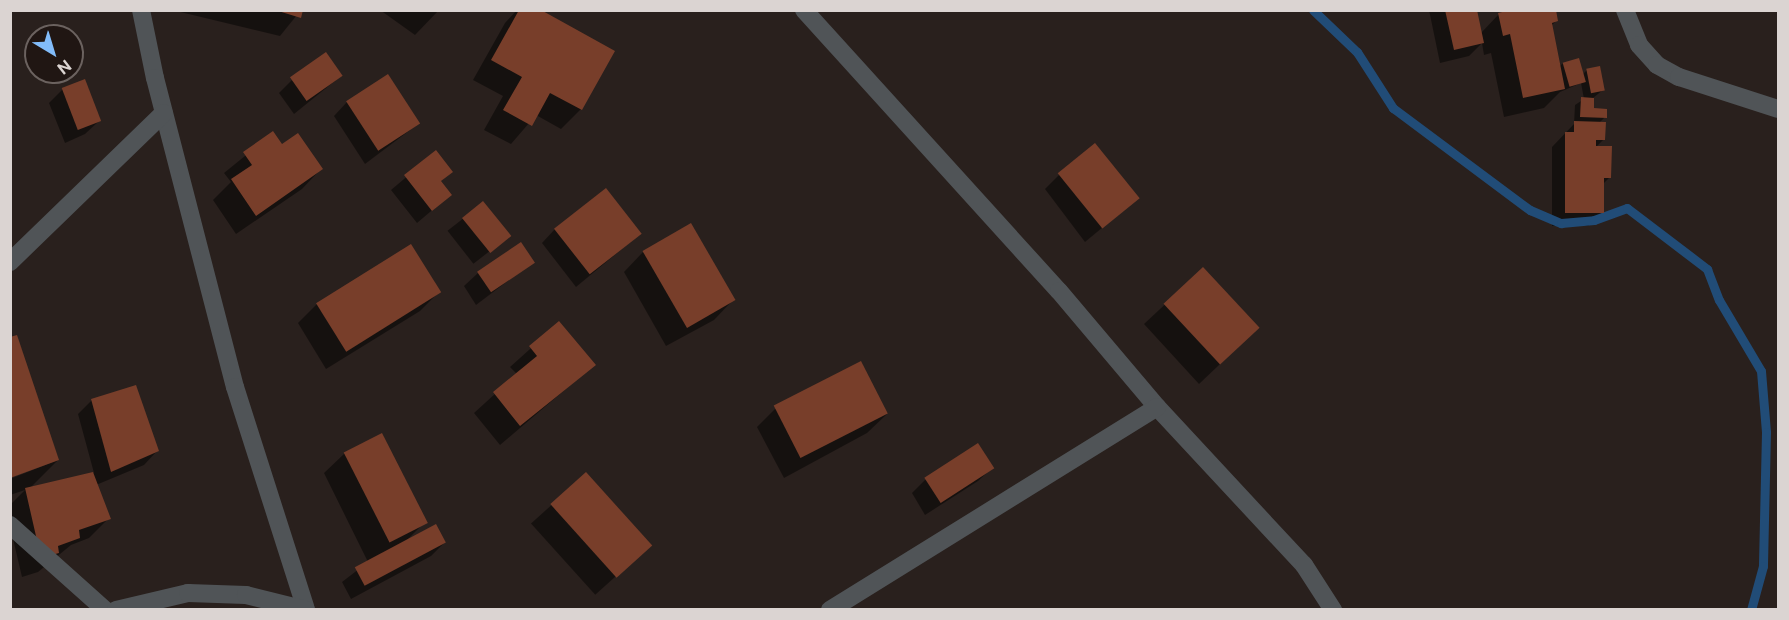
<!DOCTYPE html>
<style>
body{margin:0}
#map{position:relative;width:1789px;height:620px;overflow:hidden;background:#29201d;font-family:"Public Sans",sans-serif}
div>[style]{position:absolute}
[style*='--x']{left:calc(var(--x)*1px);top:calc(var(--y)*1px);width:calc(var(--w)*1px);rotate:calc(var(--a)*1deg)}
.shadow>*{inset:0;background:#0007;transform-origin:0 0}
.stream>*{height:9px;margin:-4.5px;padding:0 4.5px;transform-origin:4.5px;border-radius:4.5px;background:#214c77}
.building>*{inset:0;background:#783e2a;transform-origin:0 0}
.street>*{height:18px;margin:-9px;padding:0 9px;transform-origin:9px;border-radius:9px;background:#505457}
span{translate:-50% -50%;white-space:nowrap;text-align:center;line-height:1.15;-webkit-text-stroke:6px #201613;paint-order:stroke}
.frame{position:absolute;inset:0;border:12px solid #dbd4d2;pointer-events:none}
.north{position:absolute;left:24px;top:24px;width:60px;height:60px;box-sizing:border-box;background:#201613;border:2px solid #6b625f;border-radius:50%;rotate:142deg;font-size:16px;font-weight:700;line-height:24px;text-align:center;color:#dbd4d2}
.north::after{content:'';display:block;margin:auto;width:21px;height:27px;background:#82bcfa;clip-path:polygon(50% 0,100% 100%,50% 72%,0 100%)}
</style>
<div id="map">
<div class="shadow">
<div style="clip-path:polygon(172px 10px,301px 10px,280px 36px)"></div>
<div style="clip-path:polygon(380px 10px,439px 10px,415px 35px)"></div>
<div style="clip-path:polygon(517px 10px,538px 10px,581px 109px,561px 129px,536px 115px,511px 144px,484px 130px,503px 96px,473px 80px,505px 23px)"></div>
<div style="clip-path:polygon(1429px 10px,1476px 10px,1481px 33px,1499px 14px,1556px 21px,1551px 26px,1559px 67px,1563px 63px,1582px 75px,1587px 70px,1603px 90px,1593px 98px,1592px 109px,1605px 117px,1599px 123px,1604px 139px,1595px 148px,1610px 177px,1602px 185px,1602px 213px,1588px 226px,1552px 226px,1552px 147px,1574px 124px,1575px 105px,1584px 99px,1581px 83px,1560px 92px,1544px 108px,1504px 117px,1491px 53px,1484px 55px,1482px 43px,1469px 56px,1440px 63px)"></div>
<div style="clip-path:polygon(341px 76px,294px 114px,279px 93px,292px 80px)"></div>
<div style="clip-path:polygon(63px 89px,99px 121px,85px 134px,65px 143px,49px 103px)"></div>
<div style="clip-path:polygon(347px 102px,418px 124px,365px 164px,334px 116px)"></div>
<div style="clip-path:polygon(273px 133px,282px 146px,321px 169px,302px 189px,236px 234px,213px 200px,231px 182px,224px 173px)"></div>
<div style="clip-path:polygon(436px 152px,451px 171px,440px 182px,450px 195px,417px 223px,391px 190px)"></div>
<div style="clip-path:polygon(1059px 175px,1138px 198px,1085px 242px,1045px 189px)"></div>
<div style="left:483px;top:203px;width:42px;height:45px;rotate:52deg"></div>
<div style="clip-path:polygon(555px 229px,640px 234px,576px 287px,542px 243px)"></div>
<div style="clip-path:polygon(643px 252px,733px 300px,714px 320px,666px 346px,624px 272px)"></div>
<div style="clip-path:polygon(533px 262px,476px 305px,464px 286px,478px 273px)"></div>
<div style="clip-path:polygon(1203px 269px,1238px 347px,1199px 384px,1144px 324px)"></div>
<div style="clip-path:polygon(439px 292px,420px 311px,326px 369px,298px 323px,317px 304px)"></div>
<div style="clip-path:polygon(559px 323px,594px 365px,500px 445px,474px 413px,517px 374px,510px 367px)"></div>
<div style="clip-path:polygon(92px 400px,157px 451px,144px 465px,96px 485px,109px 518px,89px 538px,71px 545px,38px 572px,22px 577px,10px 526px,10px 505px,25px 490px,10px 495px,10px 479px,58px 460px,29px 489px,94px 473px,78px 414px)"></div>
<div style="clip-path:polygon(776px 408px,887px 414px,867px 433px,784px 478px,757px 427px)"></div>
<div style="clip-path:polygon(382px 435px,425px 522px,407px 540px,445px 542px,431px 556px,351px 599px,342px 582px,368px 562px,324px 473px,344px 454px)"></div>
<div style="clip-path:polygon(978px 446px,992px 468px,978px 481px,925px 515px,912px 493px,926px 479px)"></div>
<div style="left:586px;top:474px;width:96px;height:74px;rotate:48deg"></div>
</div>
<div class="stream">
<div style="--x:1313;--y:10;--w:61;--a:43.7"></div>
<div style="--x:1357;--y:52;--w:67;--a:57.3"></div>
<div style="--x:1393;--y:108;--w:171;--a:36.7"></div>
<div style="--x:1530;--y:210;--w:34;--a:23"></div>
<div style="--x:1561;--y:223;--w:33;--a:-5"></div>
<div style="--x:1594;--y:220;--w:35;--a:-20"></div>
<div style="--x:1627;--y:208;--w:101;--a:37.3"></div>
<div style="--x:1707;--y:269;--w:33;--a:69"></div>
<div style="--x:1719;--y:300;--w:82;--a:59.4"></div>
<div style="--x:1761;--y:371;--w:61;--a:85.3"></div>
<div style="--x:1766;--y:432;--w:134;--a:91.3"></div>
<div style="--x:1763;--y:566;--w:46;--a:105.3"></div>
</div>
<div class="building">
<div style="clip-path:polygon(275px 10px,303px 10px,301px 18px)"></div>
<div style="clip-path:polygon(519px 10px,541px 10px,615px 51px,582px 110px,550px 93px,532px 126px,503px 110px,522px 77px,491px 60px)"></div>
<div style="clip-path:polygon(1445px 10px,1477px 10px,1484px 43px,1454px 50px)"></div>
<div style="clip-path:polygon(1511px 10px,1556px 10px,1558px 21px,1552px 23px,1565px 89px,1523px 98px,1510px 34px,1503px 36px,1498px 13px)"></div>
<div style="left:326px;top:52px;width:29px;height:44px;rotate:55deg"></div>
<div style="left:1579px;top:58px;width:25px;height:17px;rotate:74deg"></div>
<div style="left:1600px;top:66px;width:25px;height:14px;rotate:79deg"></div>
<div style="left:388px;top:74px;width:59px;height:50px;rotate:57deg"></div>
<div style="left:85px;top:79px;width:45px;height:25px;rotate:69deg"></div>
<div style="clip-path:polygon(1581px 97px,1594px 98px,1594px 108px,1607px 109px,1607px 118px,1580px 117px)"></div>
<div style="clip-path:polygon(1574px 121px,1606px 122px,1605px 140px,1596px 140px,1596px 146px,1612px 146px,1611px 178px,1604px 178px,1604px 213px,1565px 213px,1565px 132px,1574px 132px)"></div>
<div style="clip-path:polygon(273px 131px,282px 144px,298px 133px,323px 169px,256px 216px,231px 179px,252px 165px,243px 152px)"></div>
<div style="left:1095px;top:143px;width:71px;height:48px;rotate:51deg"></div>
<div style="clip-path:polygon(436px 150px,453px 172px,441px 181px,452px 195px,432px 211px,404px 175px)"></div>
<div style="left:606px;top:188px;width:58px;height:66px;rotate:52deg"></div>
<div style="left:483px;top:201px;width:45px;height:27px;rotate:51deg"></div>
<div style="left:691px;top:223px;width:89px;height:56px;rotate:60deg"></div>
<div style="left:521px;top:242px;width:25px;height:53px;rotate:56deg"></div>
<div style="left:411px;top:244px;width:57px;height:112px;rotate:58deg"></div>
<div style="left:1203px;top:267px;width:83px;height:54px;rotate:47deg"></div>
<div style="clip-path:polygon(559px 321px,596px 365px,520px 426px,493px 392px,537px 356px,529px 346px)"></div>
<div style="clip-path:polygon(17px 335px,59px 460px,10px 478px,10px 337px)"></div>
<div style="left:861px;top:361px;width:59px;height:98px;rotate:63deg"></div>
<div style="clip-path:polygon(136px 385px,159px 451px,111px 472px,91px 399px)"></div>
<div style="left:382px;top:433px;width:101px;height:43px;rotate:63deg"></div>
<div style="left:978px;top:443px;width:30px;height:64px;rotate:57deg"></div>
<div style="clip-path:polygon(93px 472px,111px 519px,79px 530px,80px 538px,58px 546px,59px 553px,41px 558px,25px 488px)"></div>
<div style="left:586px;top:472px;width:99px;height:48px;rotate:48deg"></div>
<div style="left:436px;top:524px;width:21px;height:92px;rotate:62deg"></div>
</div>
<div class="street">
<div style="--x:141;--y:10;--w:69;--a:78.4"></div>
<div style="--x:155;--y:78;--w:319;--a:75.5"></div>
<div style="--x:235;--y:387;--w:231;--a:72.3"></div>
<div style="--x:804;--y:10;--w:379;--a:47.8"></div>
<div style="--x:1059;--y:291;--w:152;--a:49.8"></div>
<div style="--x:1157;--y:407;--w:216;--a:47.1"></div>
<div style="--x:1304;--y:565;--w:54;--a:57.2"></div>
<div style="--x:1625;--y:10;--w:38;--a:68"></div>
<div style="--x:1639;--y:45;--w:27;--a:48"></div>
<div style="--x:1657;--y:65;--w:25;--a:29"></div>
<div style="--x:1679;--y:77;--w:104;--a:17.9"></div>
<div style="--x:10;--y:262;--w:214;--a:-44.1"></div>
<div style="--x:10;--y:525;--w:127;--a:41.8"></div>
<div style="--x:116;--y:610;--w:74;--a:-13.3"></div>
<div style="--x:188;--y:593;--w:58;--a:2"></div>
<div style="--x:246;--y:595;--w:62;--a:14"></div>
<div style="--x:830;--y:610;--w:385;--a:-31.8"></div>
</div>
<div class="frame"></div>
<div class="north">N</div>
</div>
